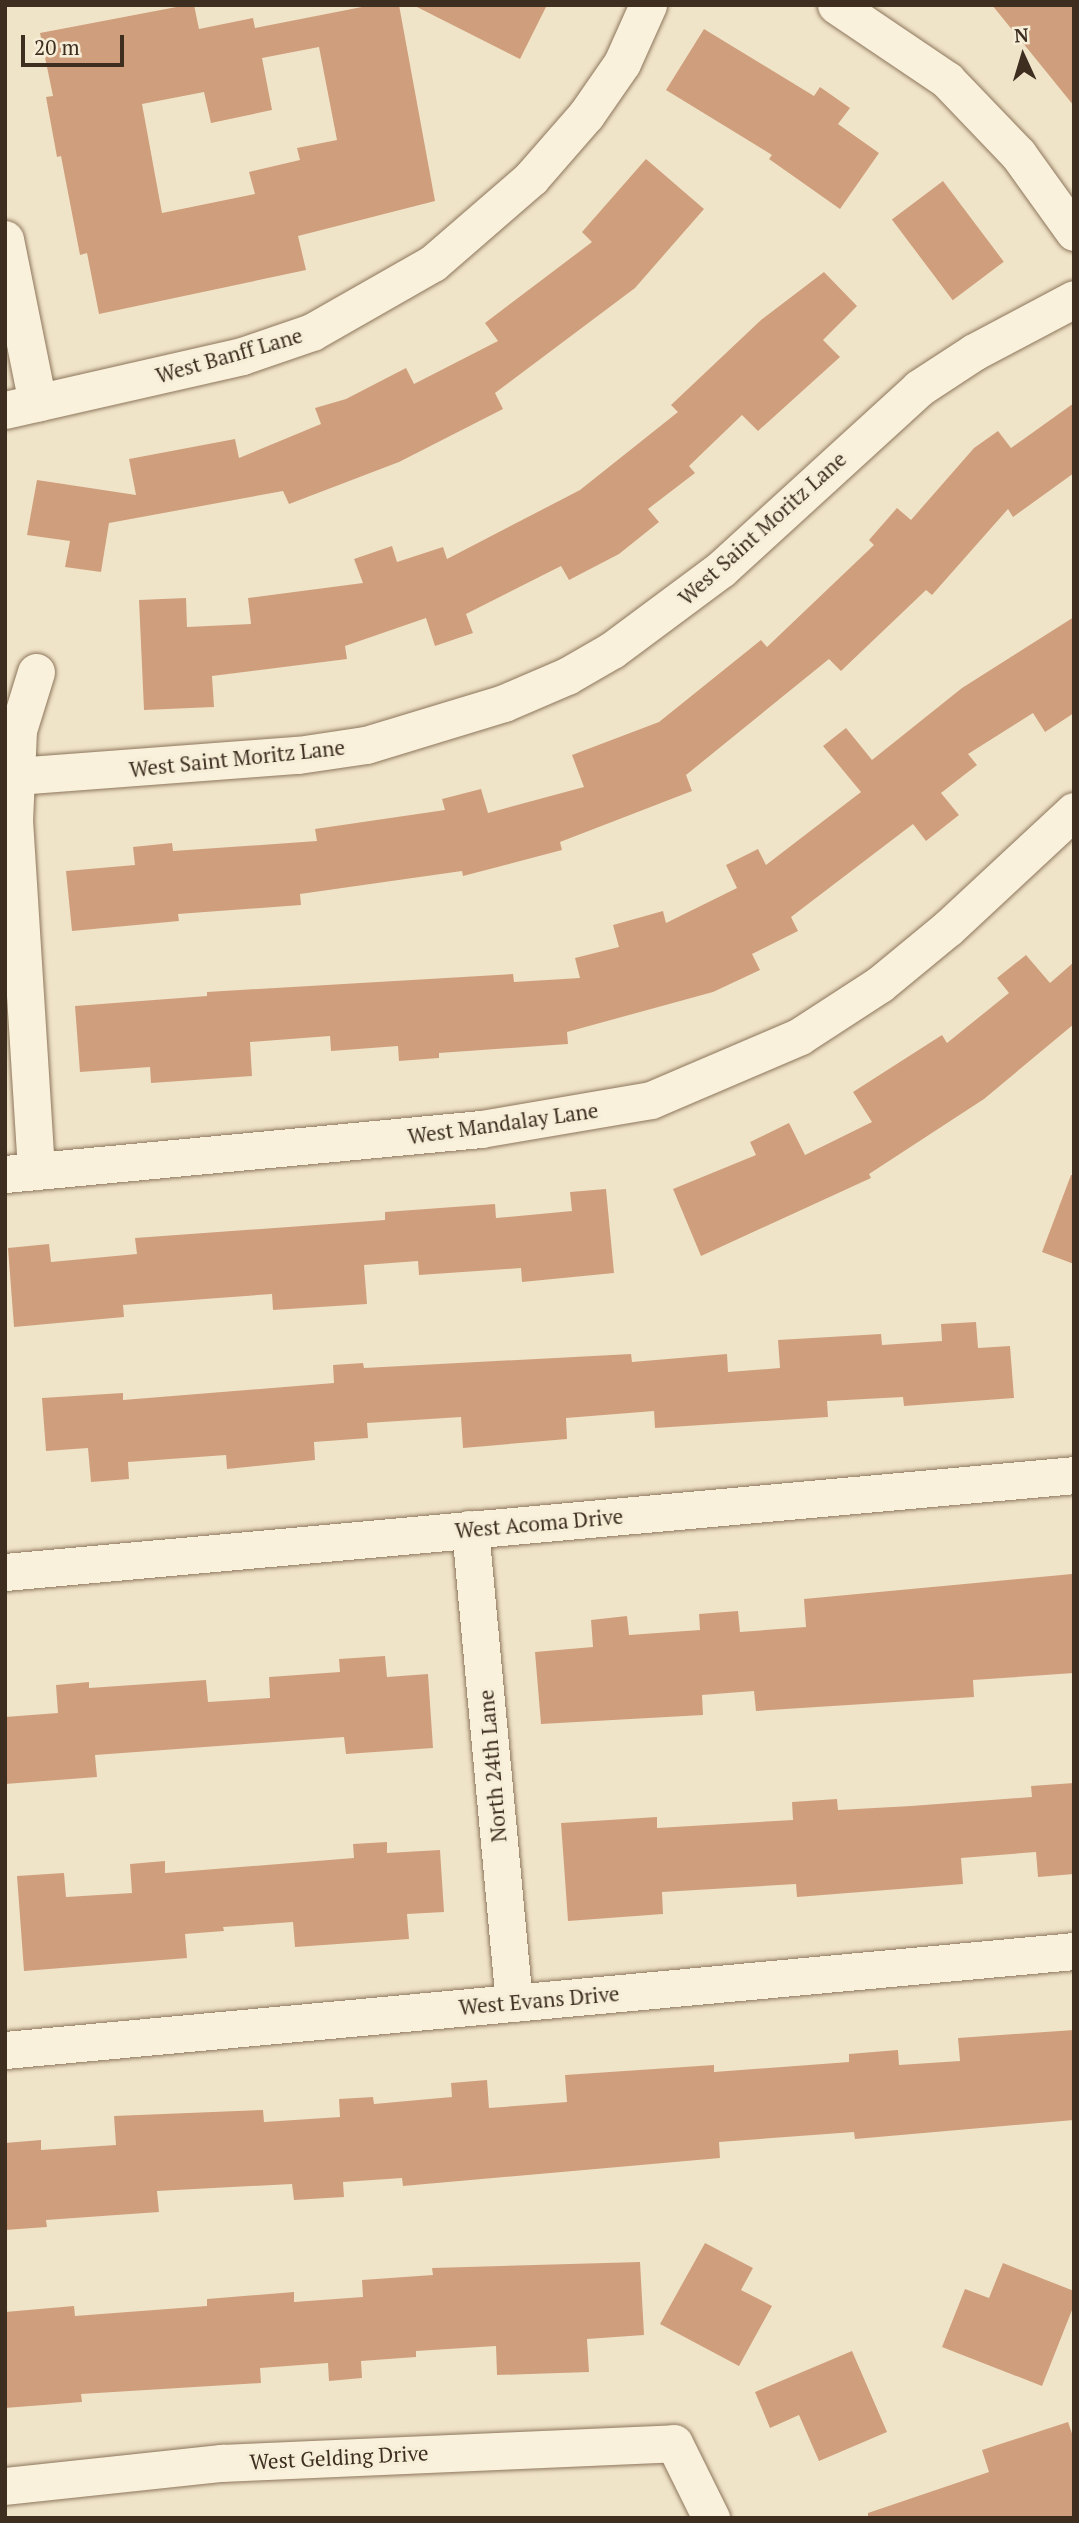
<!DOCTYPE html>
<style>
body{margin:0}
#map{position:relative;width:1079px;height:2523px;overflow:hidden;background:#f0e4c8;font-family:"PT Serif",serif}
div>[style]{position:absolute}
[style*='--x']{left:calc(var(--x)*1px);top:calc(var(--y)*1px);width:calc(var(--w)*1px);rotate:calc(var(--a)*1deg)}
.building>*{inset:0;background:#cf9f7d;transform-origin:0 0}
.roads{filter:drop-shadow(0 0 2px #8d765c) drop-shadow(0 0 2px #8d765c)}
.minor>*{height:37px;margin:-18.5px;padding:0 18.5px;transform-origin:18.5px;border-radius:18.5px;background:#faf1dc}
.tertiary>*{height:38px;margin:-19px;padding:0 19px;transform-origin:19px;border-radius:19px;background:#faf1dc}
span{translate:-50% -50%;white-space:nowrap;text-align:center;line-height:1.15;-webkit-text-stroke:6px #f7eed8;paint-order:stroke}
.street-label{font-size:21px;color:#3d2e20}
.frame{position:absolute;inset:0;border:7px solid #3d2e20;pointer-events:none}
.north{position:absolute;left:988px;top:21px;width:70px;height:70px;-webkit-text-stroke:5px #f7eed8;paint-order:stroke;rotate:356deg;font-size:19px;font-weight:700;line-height:28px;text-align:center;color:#3d2e20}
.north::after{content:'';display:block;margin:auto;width:24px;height:32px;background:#3d2e20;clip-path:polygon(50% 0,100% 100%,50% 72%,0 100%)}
.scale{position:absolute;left:21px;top:35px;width:103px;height:32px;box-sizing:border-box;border:4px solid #3d2e20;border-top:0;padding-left:9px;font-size:21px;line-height:24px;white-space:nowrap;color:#3d2e20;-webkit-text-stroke:5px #f7eed8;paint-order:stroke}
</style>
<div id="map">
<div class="building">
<div style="clip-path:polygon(evenodd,187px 5px,194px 5px,199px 29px,253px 18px,255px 28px,372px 5px,399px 5px,435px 201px,298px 236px,306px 270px,99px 314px,87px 253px,80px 255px,61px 156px,57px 157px,46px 97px,53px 96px,40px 33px,187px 5px,319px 47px,337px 140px,297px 148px,300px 160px,249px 172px,255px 194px,162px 213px,142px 104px,204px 92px,211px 123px,272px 110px,262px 58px,319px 47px)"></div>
<div style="clip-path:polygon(413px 5px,547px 5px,520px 59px)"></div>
<div style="clip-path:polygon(992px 5px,1074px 5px,1074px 106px)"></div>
<div style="clip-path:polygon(704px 29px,814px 96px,820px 87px,850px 108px,838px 124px,879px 153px,840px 209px,769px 159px,772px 155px,666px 90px)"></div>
<div style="clip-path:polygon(646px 159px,704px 209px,635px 288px,495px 393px,503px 409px,399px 462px,289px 504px,283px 491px,109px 523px,101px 572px,65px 567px,70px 541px,27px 535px,37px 480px,136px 495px,129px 459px,235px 439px,239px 458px,321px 424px,315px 408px,346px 399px,406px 368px,414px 384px,498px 341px,485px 323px,592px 242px,582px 232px)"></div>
<div style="left:943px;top:181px;width:101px;height:64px;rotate:53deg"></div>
<div style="clip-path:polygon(824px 272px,857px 306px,823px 340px,840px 357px,758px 431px,742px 415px,689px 466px,695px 473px,648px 509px,659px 522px,619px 554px,569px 580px,561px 566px,466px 614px,473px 633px,435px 646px,426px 618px,345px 646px,347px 659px,212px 676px,214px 707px,144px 710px,139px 600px,186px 598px,187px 627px,251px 624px,248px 598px,363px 583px,354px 559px,392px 546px,397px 562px,443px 547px,447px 559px,580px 490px,678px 412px,671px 405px,761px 320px)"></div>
<div style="clip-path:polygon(1074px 403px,1074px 473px,1013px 517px,1008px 509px,932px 595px,926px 590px,841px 671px,829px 659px,686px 775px,692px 791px,560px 842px,562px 850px,463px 876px,462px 871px,300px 894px,301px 905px,178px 914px,179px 921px,72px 931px,66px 871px,135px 865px,133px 847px,172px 843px,173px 851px,317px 841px,315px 829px,445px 810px,442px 799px,481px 789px,488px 813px,584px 787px,572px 755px,659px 722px,761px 640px,767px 647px,874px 545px,869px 540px,897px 508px,911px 520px,974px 448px,998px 431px,1011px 448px)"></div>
<div style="clip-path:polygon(1074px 617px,1074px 713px,1045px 732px,1033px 713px,968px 754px,977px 765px,941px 793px,959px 815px,926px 841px,913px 824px,791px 917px,798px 931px,752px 954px,760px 970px,713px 992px,567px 1032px,568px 1044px,439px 1053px,439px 1058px,399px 1061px,398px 1046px,331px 1051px,330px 1036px,250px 1042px,252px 1076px,151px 1083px,150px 1067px,80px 1072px,75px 1006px,207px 996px,207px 992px,513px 974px,514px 982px,580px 978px,575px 958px,619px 947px,613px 925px,663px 911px,666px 923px,737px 888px,726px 865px,758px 849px,766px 865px,861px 792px,823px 746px,846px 728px,872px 760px,962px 688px)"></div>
<div style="clip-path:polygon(1026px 955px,1050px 983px,1074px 962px,1074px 1024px,984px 1099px,869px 1174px,871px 1178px,701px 1256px,673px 1189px,756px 1155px,750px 1142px,789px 1123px,805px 1155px,872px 1122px,853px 1092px,942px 1035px,947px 1043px,1009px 993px,997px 978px)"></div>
<div style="clip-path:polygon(1071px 1175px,1074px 1175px,1074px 1264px,1042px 1252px)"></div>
<div style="clip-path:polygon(606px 1189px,614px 1273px,522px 1282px,521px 1268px,419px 1275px,418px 1261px,364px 1265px,367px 1304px,273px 1310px,272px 1294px,123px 1305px,124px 1317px,14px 1327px,8px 1248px,49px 1244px,51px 1262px,137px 1254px,135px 1238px,385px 1220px,385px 1212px,495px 1204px,496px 1218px,572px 1211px,570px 1192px)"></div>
<div style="clip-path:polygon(976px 1322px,978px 1348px,1010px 1346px,1014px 1398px,904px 1406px,903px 1397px,827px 1401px,828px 1417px,655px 1428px,654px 1411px,566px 1418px,567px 1439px,463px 1448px,461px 1417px,367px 1423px,368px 1438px,314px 1442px,315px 1460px,227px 1469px,226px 1455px,128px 1462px,129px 1479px,91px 1482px,88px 1448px,46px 1451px,42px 1398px,123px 1393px,123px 1400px,334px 1383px,333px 1365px,363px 1363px,364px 1368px,631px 1354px,632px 1362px,727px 1354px,728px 1372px,780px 1368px,778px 1340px,881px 1334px,882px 1345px,942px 1341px,941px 1324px)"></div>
<div style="clip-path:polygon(1072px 1574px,1074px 1673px,973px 1680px,974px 1697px,756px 1711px,754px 1691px,702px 1695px,703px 1715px,541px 1724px,535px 1652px,593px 1647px,591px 1620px,627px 1616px,629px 1635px,700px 1630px,699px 1614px,738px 1611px,740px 1632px,806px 1627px,804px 1599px)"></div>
<div style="clip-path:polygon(385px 1656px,387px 1677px,428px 1674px,433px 1748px,346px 1754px,344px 1737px,95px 1755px,97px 1777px,5px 1784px,5px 1717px,58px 1713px,56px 1685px,89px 1682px,89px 1688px,206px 1680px,208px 1702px,270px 1698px,269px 1677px,340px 1672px,339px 1659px)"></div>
<div style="clip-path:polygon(1074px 1783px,1074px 1874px,1038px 1877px,1036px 1852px,961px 1858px,963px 1884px,797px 1897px,796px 1884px,662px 1892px,663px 1914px,568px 1921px,561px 1823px,657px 1817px,657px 1828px,793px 1820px,792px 1802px,837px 1799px,838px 1810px,911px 1806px,1032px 1797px,1031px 1786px)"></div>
<div style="clip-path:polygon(387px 1842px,387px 1853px,440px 1850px,444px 1912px,407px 1914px,409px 1939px,295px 1947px,293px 1922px,223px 1927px,224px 1931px,185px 1934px,187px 1958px,24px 1971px,17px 1876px,64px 1873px,66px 1897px,132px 1893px,130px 1864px,165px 1861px,165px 1873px,354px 1858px,353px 1844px)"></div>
<div style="clip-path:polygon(1074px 2030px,1074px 2120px,855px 2139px,854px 2132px,719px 2142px,720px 2158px,403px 2186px,402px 2178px,343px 2182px,344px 2197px,294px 2200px,292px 2184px,157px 2191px,159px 2212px,46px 2220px,47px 2227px,5px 2230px,5px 2143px,41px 2140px,41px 2150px,116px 2145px,114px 2116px,263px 2110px,264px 2122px,340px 2117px,339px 2099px,373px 2097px,374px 2104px,452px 2097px,451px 2083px,487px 2080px,489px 2108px,567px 2102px,565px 2075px,714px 2065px,714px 2072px,849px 2062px,849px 2054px,898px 2050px,899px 2065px,960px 2061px,958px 2038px)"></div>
<div style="clip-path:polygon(705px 2243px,753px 2268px,741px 2290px,772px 2306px,739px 2366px,660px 2324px)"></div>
<div style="clip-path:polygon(640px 2262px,644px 2335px,587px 2339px,589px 2372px,497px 2375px,496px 2346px,416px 2351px,416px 2357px,361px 2361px,362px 2378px,329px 2381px,328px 2363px,260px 2368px,261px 2383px,81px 2394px,82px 2402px,5px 2408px,5px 2312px,74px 2306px,75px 2316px,207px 2306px,207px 2299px,294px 2292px,294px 2302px,363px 2297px,362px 2280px,433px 2275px,432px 2268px)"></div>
<div style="clip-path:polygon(1003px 2263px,1074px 2291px,1074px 2305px,1042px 2386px,942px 2347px,965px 2289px,989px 2298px)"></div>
<div style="clip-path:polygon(852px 2351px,887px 2432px,819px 2461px,799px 2415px,770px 2428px,755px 2392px)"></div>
<div style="clip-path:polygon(1068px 2422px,1074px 2439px,1074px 2518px,868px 2518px,868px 2513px,989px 2472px,982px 2450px)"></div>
</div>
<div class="roads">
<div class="minor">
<div style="--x:836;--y:5;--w:134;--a:34"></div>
<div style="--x:947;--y:80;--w:103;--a:46.2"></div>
<div style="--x:1018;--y:154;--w:96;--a:54.3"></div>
<div style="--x:5;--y:410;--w:243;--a:-12.8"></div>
<div style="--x:242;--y:356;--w:74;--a:-18.9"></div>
<div style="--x:312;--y:332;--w:139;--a:-29.7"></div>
<div style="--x:433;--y:263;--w:130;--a:-40.9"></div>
<div style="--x:531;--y:178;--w:84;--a:-48.9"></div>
<div style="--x:586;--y:115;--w:63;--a:-55.3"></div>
<div style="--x:622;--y:63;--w:64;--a:-65.9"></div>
<div style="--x:36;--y:672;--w:61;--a:107.2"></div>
<div style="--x:18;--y:730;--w:90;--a:92.5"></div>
<div style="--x:14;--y:820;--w:352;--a:86.4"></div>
<div style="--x:16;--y:776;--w:283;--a:-4.3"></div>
<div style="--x:298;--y:755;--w:69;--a:-8.4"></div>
<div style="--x:366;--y:745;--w:144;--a:-16.9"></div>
<div style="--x:504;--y:703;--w:69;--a:-23.2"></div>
<div style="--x:567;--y:676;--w:52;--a:-30"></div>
<div style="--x:612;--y:650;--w:136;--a:-36.6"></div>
<div style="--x:721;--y:569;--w:268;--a:-42.4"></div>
<div style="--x:919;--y:388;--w:66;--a:-33.2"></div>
<div style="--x:974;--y:352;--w:113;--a:-27.9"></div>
<div style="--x:5;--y:1174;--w:478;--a:-5.4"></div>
<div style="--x:481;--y:1129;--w:172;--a:-9.7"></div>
<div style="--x:651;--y:1100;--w:162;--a:-23.2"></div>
<div style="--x:800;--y:1036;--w:95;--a:-33"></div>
<div style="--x:880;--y:984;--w:88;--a:-39.5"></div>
<div style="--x:948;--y:928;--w:172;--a:-42.9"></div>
<div style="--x:470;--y:1529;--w:476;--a:84.7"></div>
<div style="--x:5;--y:1572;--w:1073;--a:-5.18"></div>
<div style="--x:5;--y:2050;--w:1074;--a:-5.29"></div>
<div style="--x:5;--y:2486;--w:218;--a:-6.1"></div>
<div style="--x:222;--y:2463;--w:452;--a:-2.5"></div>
<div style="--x:674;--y:2443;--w:84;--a:63.7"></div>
</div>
<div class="tertiary">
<div style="--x:5;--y:240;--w:166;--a:78.6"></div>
</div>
</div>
<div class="street-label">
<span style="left:229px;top:355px;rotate:-16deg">West Banff Lane</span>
<span style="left:762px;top:528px;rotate:-42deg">West Saint Moritz Lane</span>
<span style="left:237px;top:758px;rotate:-6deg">West Saint Moritz Lane</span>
<span style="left:503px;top:1123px;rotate:-8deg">West Mandalay Lane</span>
<span style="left:539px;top:1523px;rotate:-5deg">West Acoma Drive</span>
<span style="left:492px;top:1766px;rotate:-95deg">North 24th Lane</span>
<span style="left:539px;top:2000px;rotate:-5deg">West Evans Drive</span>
<span style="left:339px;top:2457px;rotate:-3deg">West Gelding Drive</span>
</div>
<div class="frame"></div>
<div class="north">N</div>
<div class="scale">20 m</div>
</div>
